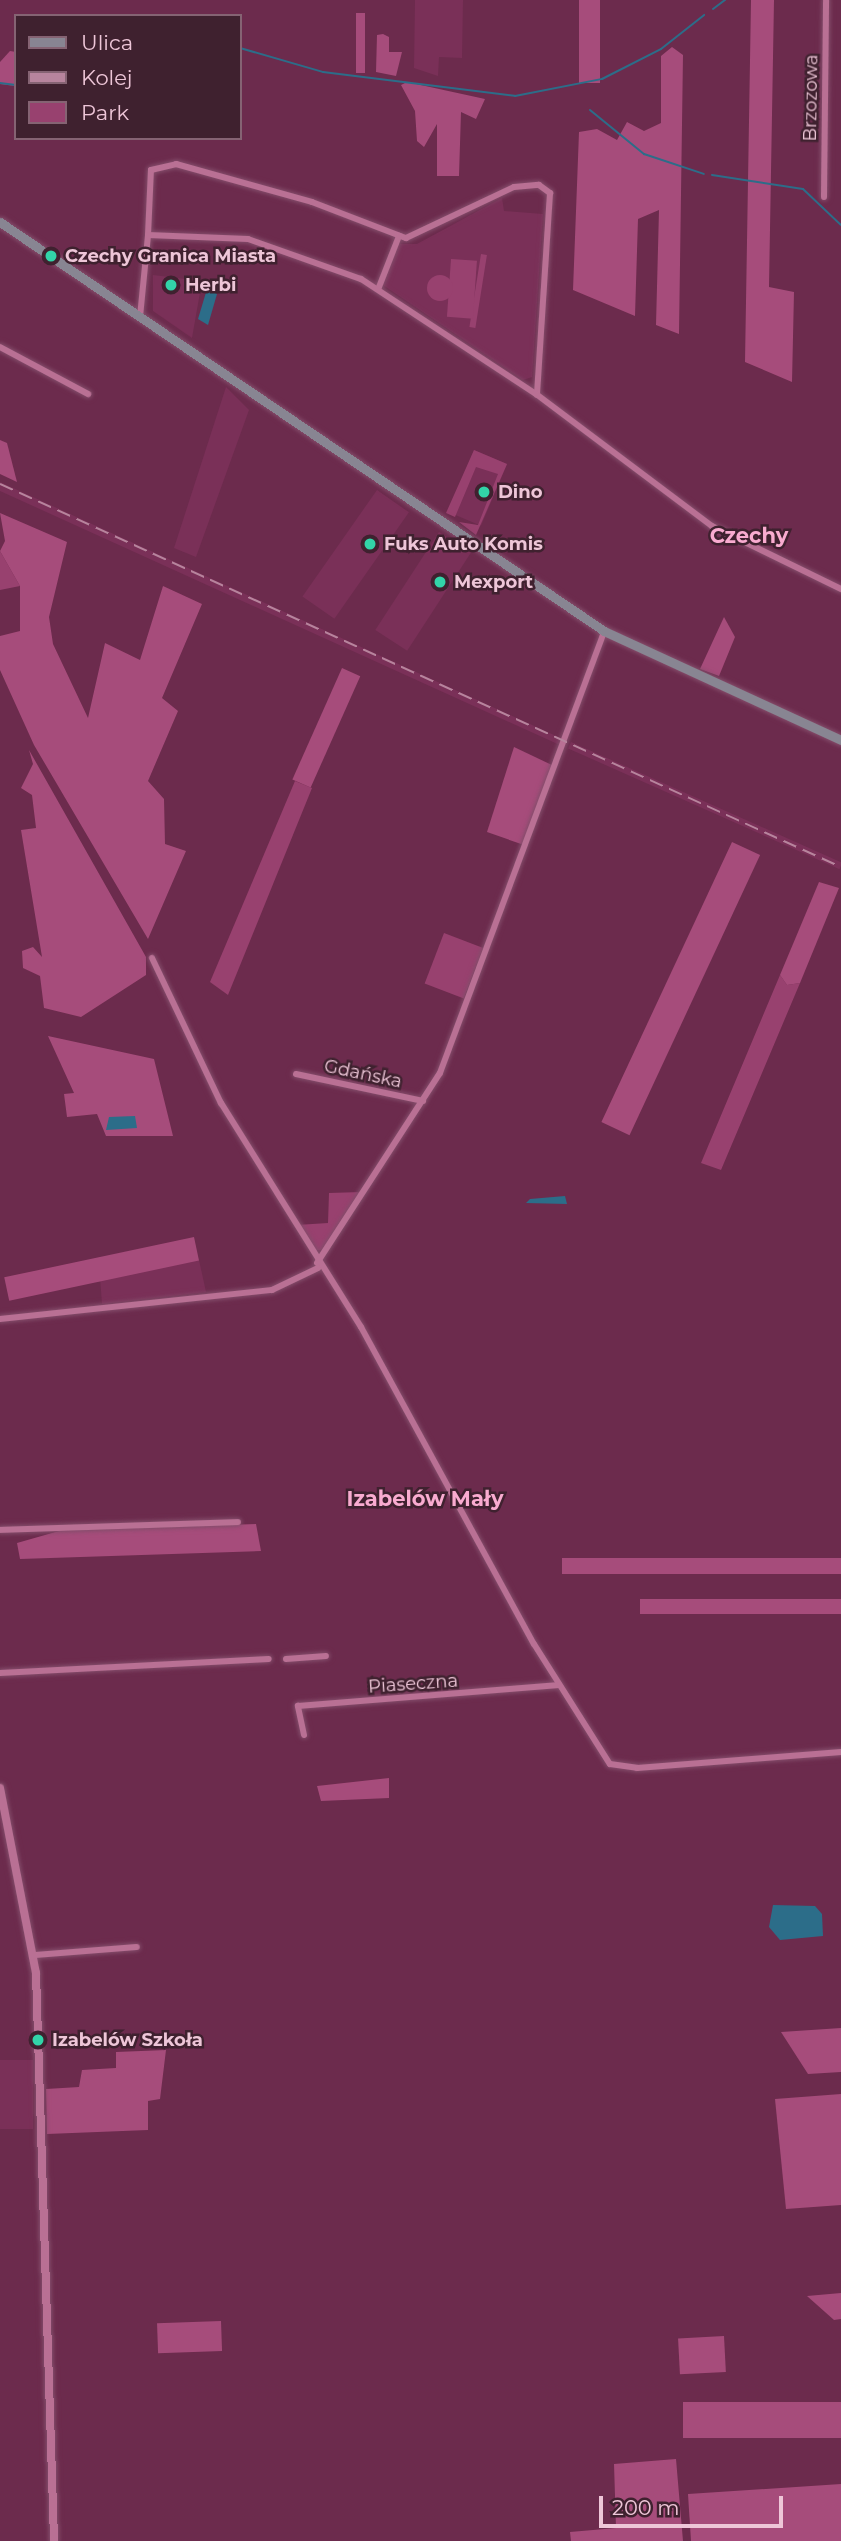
<!DOCTYPE html>
<meta charset="utf-8">
<style>
body{margin:0}
#map{position:relative;width:841px;height:2541px;overflow:hidden;background:#6c2b4d;font-family:Montserrat,sans-serif}
div>[style]{position:absolute}
[style*='--x']{left:calc(var(--x)*1px);top:calc(var(--y)*1px);width:calc(var(--w)*1px);rotate:calc(var(--a)*1deg)}
.built>*{inset:0;background:#7a3058;transform-origin:0 0}
.green>*{inset:0;background:#98416f;transform-origin:0 0}
.round{border-radius:50%}
.forest>*{inset:0;background:#a64c7b;transform-origin:0 0}
.water>*{inset:0;background:#2c6d89}
.stream>*{height:2px;margin:-1px;padding:0 1px;transform-origin:1px;border-radius:1px;background:#2c6d89}
.roads{filter:drop-shadow(0 0 2px #844d6b) drop-shadow(0 0 2px #844d6b)}
.minor>*{height:6px;margin:-3px;padding:0 3px;transform-origin:3px;border-radius:3px;background:#b97094}
.tertiary>*{height:8px;margin:-4px;padding:0 4px;transform-origin:4px;border-radius:4px;background:#b97094}
.secondary>*{height:9px;margin:-4.5px;padding:0 4.5px;transform-origin:4.5px;border-radius:4.5px;background:#888592}
.rail>*{height:2px;margin-top:-1px;transform-origin:0;background:repeating-linear-gradient(90deg,#b7849d 0 14px,transparent 0 21px)}
.dots>*{width:19px;height:19px;translate:-50% -50%;box-sizing:border-box;border:4px solid #3f212f;border-radius:50%}
span{translate:-50% -50%;white-space:nowrap;text-align:center;line-height:1.15;-webkit-text-stroke:5px #3f212f;paint-order:stroke}
.street-label{font-size:18px;color:#eec6d8}
.poi-label{font-size:18px;color:#eec6d8;font-weight:700}
.left{translate:0 -50%;text-align:left}
.quarter-label{font-size:21px;color:#f9abd0;font-weight:700}
.legend{position:absolute;left:14px;top:14px;width:228px;height:126px;box-sizing:border-box;background:#3f212f;border:2px solid #856373;margin:0;padding:9px 12px;list-style:none;font-size:21px;color:#eec6d8}
.legend li{display:flex;align-items:center;gap:14px;height:35px}
.legend b{width:35px;border:2px solid #856373}
.scale{position:absolute;left:599px;top:2496px;width:184px;height:32px;box-sizing:border-box;border:4px solid #eec6d8;border-top:0;padding-left:9px;font-size:21px;line-height:24px;white-space:nowrap;color:#eec6d8;-webkit-text-stroke:5px #3f212f;paint-order:stroke}
</style>
<div id="map">
<div class="built">
<div style="clip-path:polygon(415px 0,463px 0,462px 58px,439px 57px,438px 76px,414px 68px)"></div>
<div style="clip-path:polygon(502px 198px,504px 211px,543px 214px,532px 377px,523px 380px,383px 285px,398px 244px,417px 244px)"></div>
<div style="clip-path:polygon(153px 275px,202px 281px,192px 338px,153px 311px)"></div>
<div style="clip-path:polygon(226px 387px,249px 410px,196px 557px,174px 548px)"></div>
<div style="left:474px;top:450px;width:36px;height:67px;rotate:23deg"></div>
<div style="clip-path:polygon(0 482px,565px 740px,562px 746px,0 491px)"></div>
<div style="left:377px;top:490px;width:39px;height:130px;rotate:35deg"></div>
<div style="left:439px;top:532px;width:38px;height:117px;rotate:33deg"></div>
<div style="left:571px;top:742px;width:297px;height:7px;rotate:24deg"></div>
<div style="clip-path:polygon(199px 1260px,206px 1292px,102px 1304px,99px 1264px)"></div>
<div style="left:33px;top:2060px;width:69px;height:33px;rotate:90deg"></div>
</div>
<div class="green">
<div style="left:481px;top:254px;width:6px;height:74px;rotate:9deg"></div>
<div style="left:451px;top:259px;width:26px;height:58px;rotate:4deg"></div>
<div class="round" style="left:427px;top:275px;width:26px;height:26px"></div>
<div style="clip-path:polygon(474px 450px,507px 464px,476px 535px,459px 522px,478px 525px,498px 474px,476px 467px,455px 517px,446px 513px)"></div>
<div style="clip-path:polygon(0 551px,20px 586px,0 590px)"></div>
<div style="clip-path:polygon(295px 781px,312px 788px,228px 995px,210px 982px)"></div>
<div style="left:444px;top:933px;width:42px;height:54px;rotate:21deg"></div>
<div style="clip-path:polygon(780px 975px,787px 985px,800px 983px,721px 1170px,701px 1163px)"></div>
<div style="clip-path:polygon(361px 1192px,323px 1250px,313px 1251px,297px 1225px,328px 1223px,329px 1193px)"></div>
</div>
<div class="forest">
<div style="left:579px;top:0;width:21px;height:83px"></div>
<div style="clip-path:polygon(751px 0,774px 0,769px 287px,794px 292px,792px 382px,745px 362px)"></div>
<div style="left:356px;top:13px;width:9px;height:60px"></div>
<div style="clip-path:polygon(383px 34px,389px 37px,389px 52px,402px 52px,396px 76px,376px 72px,377px 35px)"></div>
<div style="clip-path:polygon(672px 47px,683px 55px,679px 334px,656px 325px,659px 210px,638px 219px,635px 316px,573px 290px,579px 132px,597px 129px,617px 140px,627px 122px,644px 131px,661px 123px,661px 56px)"></div>
<div style="clip-path:polygon(10px 51px,16px 52px,15px 86px,0 84px,0 62px)"></div>
<div style="clip-path:polygon(407px 82px,485px 99px,476px 119px,461px 112px,459px 176px,437px 176px,437px 124px,424px 147px,417px 141px,415px 111px,401px 85px)"></div>
<div style="clip-path:polygon(0 440px,7px 443px,17px 482px,0 474px)"></div>
<div style="clip-path:polygon(0 513px,67px 542px,49px 617px,53px 644px,88px 718px,105px 643px,140px 660px,163px 586px,202px 604px,162px 698px,178px 711px,148px 781px,164px 799px,165px 844px,186px 851px,148px 939px,34px 745px,0 670px,0 636px,20px 631px,20px 586px,0 551px,5px 541px)"></div>
<div style="clip-path:polygon(724px 617px,735px 637px,719px 676px,700px 669px)"></div>
<div style="left:342px;top:668px;width:20px;height:122px;rotate:24deg"></div>
<div style="clip-path:polygon(514px 747px,554px 766px,524px 845px,487px 832px)"></div>
<div style="clip-path:polygon(29px 750px,146px 957px,146px 975px,81px 1017px,44px 1008px,40px 976px,23px 968px,22px 951px,33px 947px,42px 957px,21px 830px,36px 828px,32px 795px,21px 788px,33px 764px)"></div>
<div style="left:732px;top:842px;width:31px;height:309px;rotate:25deg"></div>
<div style="clip-path:polygon(819px 882px,839px 888px,800px 983px,787px 985px,780px 975px)"></div>
<div style="clip-path:polygon(48px 1036px,154px 1059px,173px 1136px,106px 1136px,97px 1114px,67px 1117px,64px 1094px,74px 1093px)"></div>
<div style="left:194px;top:1237px;width:24px;height:194px;rotate:78deg"></div>
<div style="clip-path:polygon(256px 1524px,261px 1551px,20px 1559px,17px 1543px,59px 1531px)"></div>
<div style="left:841px;top:1558px;width:16px;height:279px;rotate:90deg"></div>
<div style="left:841px;top:1599px;width:15px;height:201px;rotate:90deg"></div>
<div style="clip-path:polygon(389px 1778px,389px 1798px,321px 1801px,317px 1786px)"></div>
<div style="clip-path:polygon(841px 2028px,841px 2072px,808px 2074px,781px 2032px)"></div>
<div style="clip-path:polygon(166px 2050px,160px 2099px,148px 2101px,148px 2130px,47px 2134px,46px 2089px,79px 2087px,82px 2070px,116px 2068px,116px 2052px)"></div>
<div style="clip-path:polygon(841px 2094px,841px 2205px,786px 2209px,775px 2099px)"></div>
<div style="clip-path:polygon(841px 2293px,841px 2319px,834px 2320px,807px 2296px)"></div>
<div style="left:221px;top:2321px;width:30px;height:64px;rotate:88deg"></div>
<div style="left:724px;top:2336px;width:36px;height:46px;rotate:87deg"></div>
<div style="left:841px;top:2402px;width:36px;height:158px;rotate:90deg"></div>
<div style="clip-path:polygon(676px 2459px,683px 2541px,571px 2541px,570px 2532px,616px 2528px,614px 2464px)"></div>
<div style="clip-path:polygon(841px 2484px,841px 2541px,691px 2541px,688px 2494px)"></div>
</div>
<div class="water">
<div style="clip-path:polygon(207px 289px,217px 294px,208px 325px,198px 319px)"></div>
<div style="clip-path:polygon(135px 1116px,137px 1128px,106px 1130px,109px 1117px)"></div>
<div style="clip-path:polygon(565px 1196px,567px 1204px,526px 1203px,530px 1199px)"></div>
<div style="clip-path:polygon(773px 1905px,815px 1906px,822px 1914px,823px 1936px,780px 1940px,769px 1927px)"></div>
</div>
<div class="stream">
<div style="--x:713;--y:9;--w:15;--a:-37"></div>
<div style="--x:240;--y:48;--w:86;--a:16.1"></div>
<div style="--x:323;--y:72;--w:193;--a:7.1"></div>
<div style="--x:515;--y:96;--w:89;--a:-11.1"></div>
<div style="--x:602;--y:79;--w:66;--a:-27"></div>
<div style="--x:661;--y:49;--w:55;--a:-38.3"></div>
<div style="--x:0;--y:83;--w:16;--a:7"></div>
<div style="--x:590;--y:110;--w:70;--a:39.2"></div>
<div style="--x:644;--y:154;--w:63;--a:18.4"></div>
<div style="--x:712;--y:175;--w:92;--a:8.7"></div>
<div style="--x:803;--y:189;--w:52;--a:43.5"></div>
</div>
<div class="roads">
<div class="minor">
<div style="--x:824;--y:197;--w:197;--a:-89.4"></div>
<div style="--x:148;--y:235;--w:65;--a:-87.4"></div>
<div style="--x:151;--y:170;--w:26;--a:-13"></div>
<div style="--x:176;--y:164;--w:141;--a:15.6"></div>
<div style="--x:312;--y:202;--w:101;--a:21"></div>
<div style="--x:406;--y:238;--w:119;--a:-25.3"></div>
<div style="--x:514;--y:187;--w:25;--a:-5"></div>
<div style="--x:539;--y:185;--w:14;--a:36"></div>
<div style="--x:550;--y:193;--w:202;--a:93.7"></div>
<div style="--x:379;--y:287;--w:55;--a:-68.6"></div>
<div style="--x:140;--y:317;--w:82;--a:-84.4"></div>
<div style="--x:148;--y:235;--w:100;--a:2.3"></div>
<div style="--x:248;--y:239;--w:120;--a:19.5"></div>
<div style="--x:361;--y:279;--w:209;--a:33.3"></div>
<div style="--x:536;--y:394;--w:220;--a:36.9"></div>
<div style="--x:712;--y:526;--w:144;--a:26"></div>
<div style="--x:0;--y:347;--w:100;--a:28.1"></div>
<div style="--x:152;--y:958;--w:161;--a:64.6"></div>
<div style="--x:221;--y:1103;--w:264;--a:58"></div>
<div style="--x:361;--y:1327;--w:361;--a:61.4"></div>
<div style="--x:534;--y:1644;--w:142;--a:57.7"></div>
<div style="--x:610;--y:1764;--w:27;--a:8"></div>
<div style="--x:637;--y:1768;--w:205;--a:-4.5"></div>
<div style="--x:296;--y:1074;--w:130;--a:12"></div>
<div style="--x:317;--y:1263;--w:226;--a:-57.1"></div>
<div style="--x:440;--y:1073;--w:471;--a:-69.6"></div>
<div style="--x:0;--y:1319;--w:274;--a:-6.1"></div>
<div style="--x:272;--y:1290;--w:51;--a:-25.6"></div>
<div style="--x:0;--y:1530;--w:238;--a:-1.9"></div>
<div style="--x:286;--y:1659;--w:40;--a:-4.3"></div>
<div style="--x:0;--y:1673;--w:269;--a:-3"></div>
<div style="--x:304;--y:1735;--w:30;--a:-102"></div>
<div style="--x:298;--y:1706;--w:262;--a:-4.6"></div>
<div style="--x:35;--y:1955;--w:102;--a:-4.5"></div>
</div>
<div class="tertiary">
<div style="--x:0;--y:1788;--w:188;--a:79"></div>
<div style="--x:36;--y:1973;--w:568;--a:88.18"></div>
</div>
<div class="secondary">
<div style="--x:0;--y:222;--w:729;--a:34.1"></div>
<div style="--x:604;--y:631;--w:261;--a:24.7"></div>
</div>
</div>
<div class="rail">
<div style="--x:0;--y:484;--w:924;--a:24.49"></div>
</div>
<div class="dots">
<div style="left:51px;top:256px;background:#32d4a8"></div>
<div style="left:171px;top:285px;background:#32d4a8"></div>
<div style="left:484px;top:492px;background:#32d4a8"></div>
<div style="left:370px;top:544px;background:#32d4a8"></div>
<div style="left:440px;top:582px;background:#32d4a8"></div>
<div style="left:38px;top:2040px;background:#32d4a8"></div>
</div>
<div class="street-label">
<span style="left:811px;top:98px;rotate:-89deg">Brzozowa</span>
<span style="left:363px;top:1074px;rotate:12deg">Gdańska</span>
<span style="left:413px;top:1684px;rotate:-4deg">Piaseczna</span>
</div>
<div class="poi-label">
<span class="left" style="left:65px;top:256px">Czechy Granica Miasta</span>
<span class="left" style="left:185px;top:285px">Herbi</span>
<span class="left" style="left:498px;top:492px">Dino</span>
<span class="left" style="left:384px;top:544px">Fuks Auto Komis</span>
<span class="left" style="left:454px;top:582px">Mexport</span>
<span class="left" style="left:52px;top:2040px">Izabelów Szkoła</span>
</div>
<div class="quarter-label">
<span style="left:749px;top:536px">Czechy</span>
<span style="left:425px;top:1499px">Izabelów Mały</span>
</div>
<ul class="legend">
<li><b style="height:9px;background:#888592"></b>Ulica</li>
<li><b style="height:9px;background:#b7849d"></b>Kolej</li>
<li><b style="height:19px;background:#98416f"></b>Park</li>
</ul>
<div class="scale">200 m</div>
</div>
